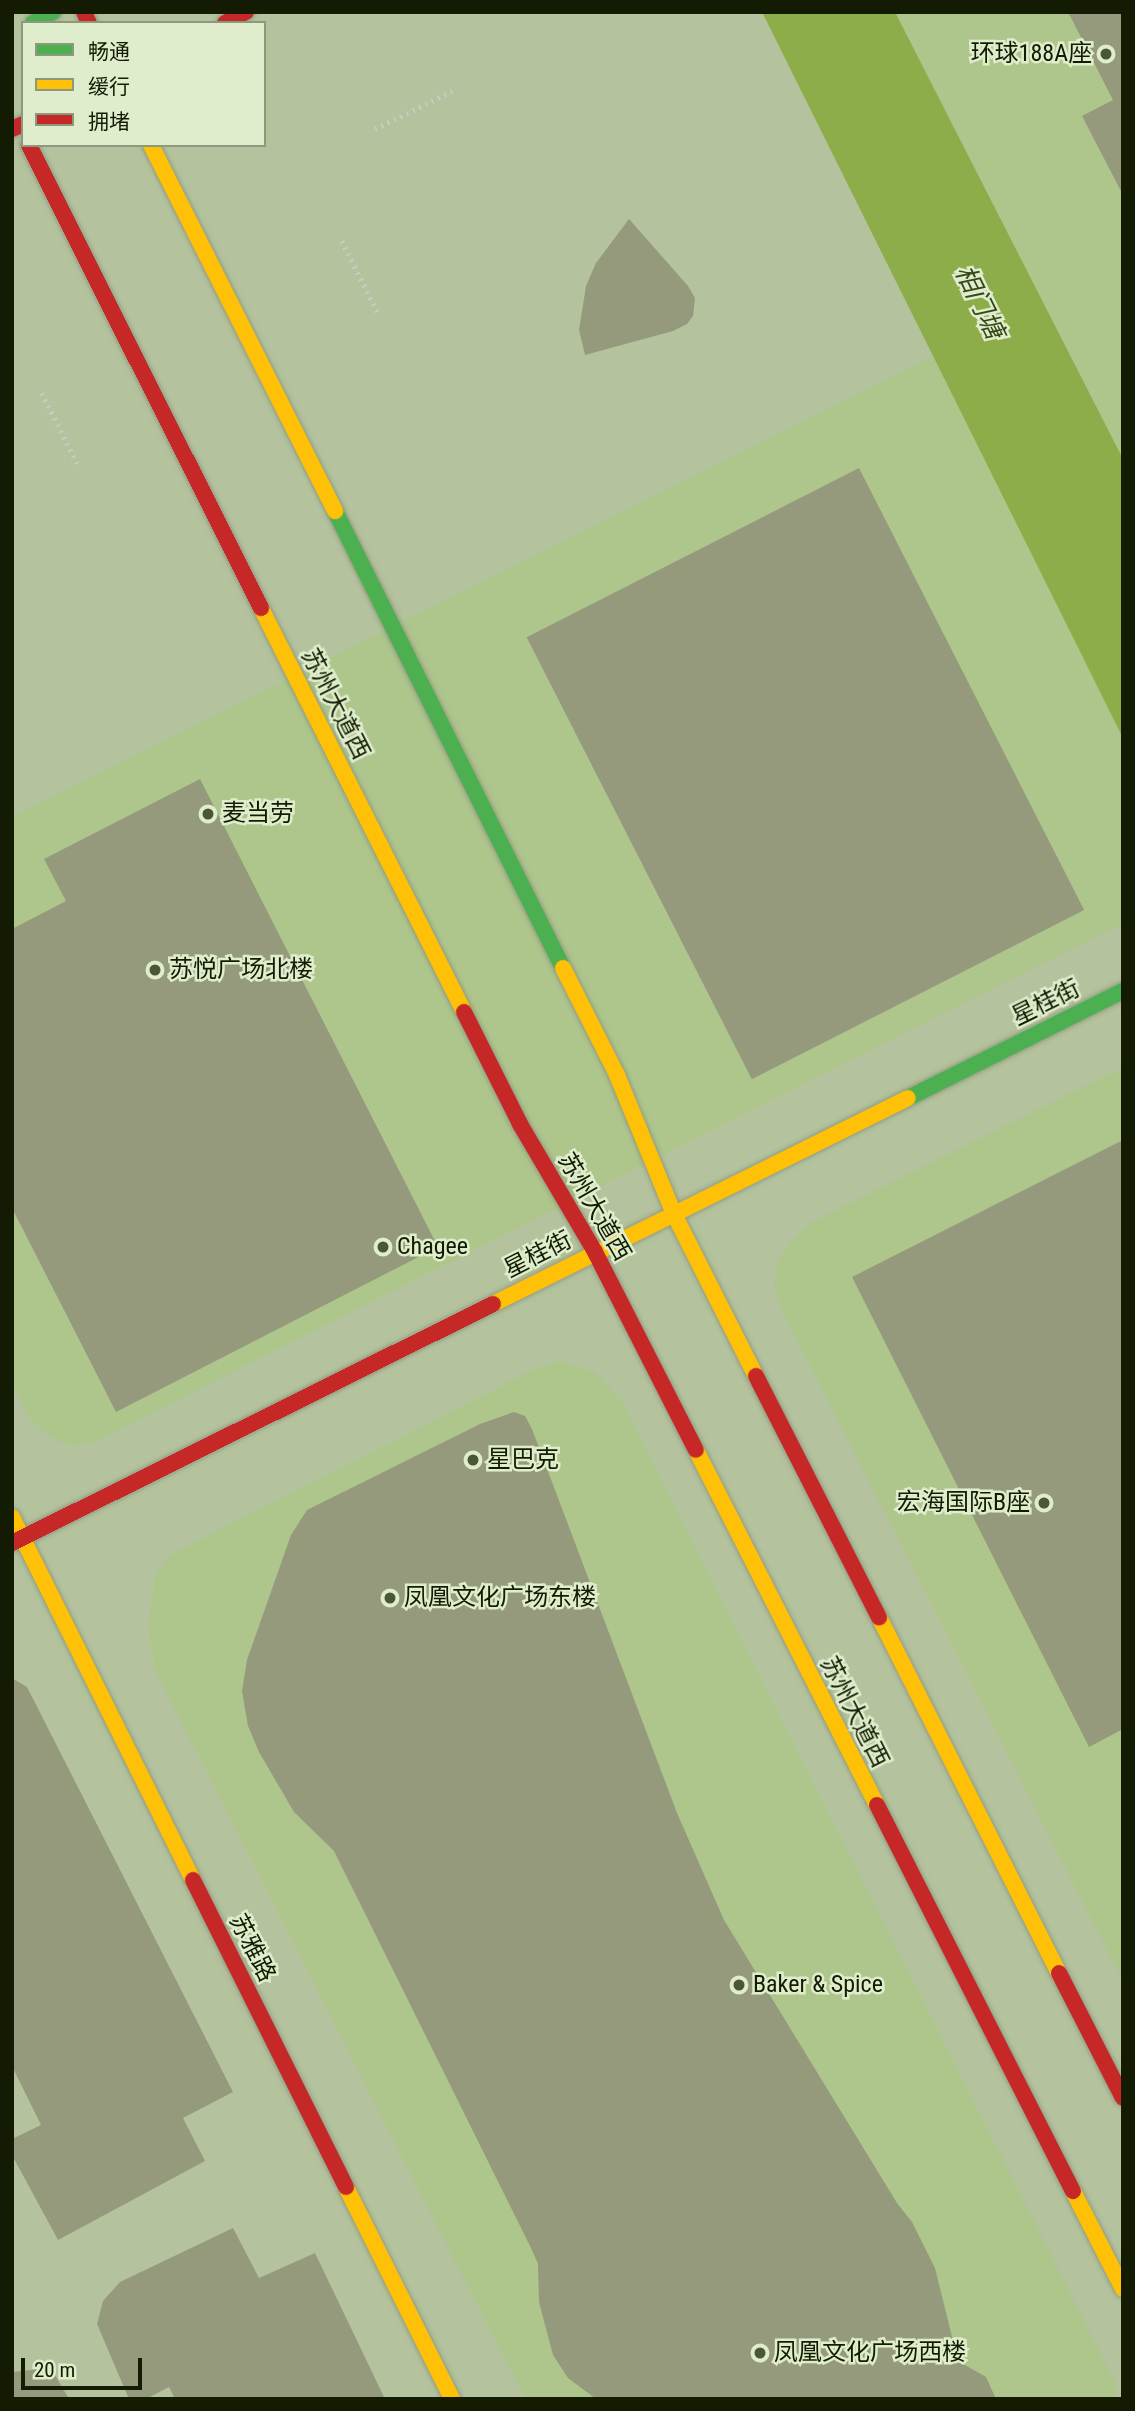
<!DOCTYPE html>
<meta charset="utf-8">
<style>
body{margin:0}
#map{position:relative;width:1135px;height:2411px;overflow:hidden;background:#b4c39e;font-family:"Roboto Condensed","Noto Sans SC",sans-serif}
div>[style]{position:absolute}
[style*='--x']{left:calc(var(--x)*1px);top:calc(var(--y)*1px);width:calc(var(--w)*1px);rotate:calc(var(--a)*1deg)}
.built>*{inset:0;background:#aec68c}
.water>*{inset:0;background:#8dad4a}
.building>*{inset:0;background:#959a7c;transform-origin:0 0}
.path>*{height:4.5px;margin-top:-2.25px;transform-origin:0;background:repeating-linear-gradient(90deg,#c7ccc0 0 2px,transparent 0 7px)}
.roads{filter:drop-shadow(0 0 2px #929d80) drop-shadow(0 0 2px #929d80)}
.fast>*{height:16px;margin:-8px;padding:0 8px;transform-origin:8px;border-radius:8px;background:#4caf50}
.slow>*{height:16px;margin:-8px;padding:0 8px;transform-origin:8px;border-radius:8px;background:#ffc107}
.jam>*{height:16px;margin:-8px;padding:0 8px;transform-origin:8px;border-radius:8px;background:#c62828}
.dots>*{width:19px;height:19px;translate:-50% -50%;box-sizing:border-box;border:4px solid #dfedcc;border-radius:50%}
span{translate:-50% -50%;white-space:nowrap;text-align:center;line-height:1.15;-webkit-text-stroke:5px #dfedcc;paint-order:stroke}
.poi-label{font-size:24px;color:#131c03}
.right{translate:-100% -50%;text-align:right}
.left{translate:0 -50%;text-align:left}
.street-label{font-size:24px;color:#131c03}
.water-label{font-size:26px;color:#374818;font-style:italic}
.frame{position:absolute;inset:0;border:14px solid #131c03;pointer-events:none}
.legend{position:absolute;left:21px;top:21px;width:245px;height:126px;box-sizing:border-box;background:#dfedcc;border:2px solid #8d997c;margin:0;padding:9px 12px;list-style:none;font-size:21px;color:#131c03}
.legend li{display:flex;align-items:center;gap:14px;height:35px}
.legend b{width:35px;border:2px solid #8d997c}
.scale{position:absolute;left:21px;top:2358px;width:121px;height:32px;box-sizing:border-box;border:4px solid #131c03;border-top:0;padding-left:9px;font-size:21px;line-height:24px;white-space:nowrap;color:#131c03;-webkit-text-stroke:5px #dfedcc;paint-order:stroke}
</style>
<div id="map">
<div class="built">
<div style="clip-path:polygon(895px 12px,1123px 12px,1123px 459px)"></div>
<div style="clip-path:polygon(933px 356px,1123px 738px,1123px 923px,96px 1441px,78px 1446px,59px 1442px,43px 1431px,30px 1419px,12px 1384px,12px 817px)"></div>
<div style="clip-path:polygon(1123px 1067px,1123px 1981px,781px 1308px,774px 1283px,778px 1261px,788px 1245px,810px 1223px)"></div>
<div style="clip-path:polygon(559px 1361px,594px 1372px,622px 1401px,1116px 2384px,1114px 2399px,525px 2399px,155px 1670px,148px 1628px,155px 1575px,170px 1555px,530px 1371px)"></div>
</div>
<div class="water">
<div style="clip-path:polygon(762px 12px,895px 12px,1123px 459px,1123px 738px)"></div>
</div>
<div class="building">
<div style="clip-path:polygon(1068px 12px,1123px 12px,1123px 195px,1082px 116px,1113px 100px)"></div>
<div style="clip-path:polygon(629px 219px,688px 286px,695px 298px,693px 316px,687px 324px,673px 331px,585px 355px,579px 330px,586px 286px,596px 263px)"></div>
<div style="left:859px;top:468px;width:496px;height:373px;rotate:63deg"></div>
<div style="clip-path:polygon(200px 779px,438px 1247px,116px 1412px,12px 1208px,12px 929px,66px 901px,44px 859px)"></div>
<div style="clip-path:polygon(1123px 1140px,1123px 1729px,1089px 1747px,852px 1277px)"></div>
<div style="clip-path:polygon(514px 1412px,525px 1416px,532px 1429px,677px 1813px,724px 1920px,897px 2203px,912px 2222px,935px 2268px,958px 2361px,986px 2377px,996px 2399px,596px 2399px,568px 2378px,553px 2355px,539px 2302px,538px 2264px,531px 2248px,334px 1851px,294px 1812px,259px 1752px,248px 1726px,242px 1691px,247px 1660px,291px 1535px,307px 1510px,480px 1424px)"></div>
<div style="clip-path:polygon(12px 1678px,27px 1687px,233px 2092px,183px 2118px,205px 2161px,58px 2240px,12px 2155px,12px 2139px,41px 2125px,12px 2066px)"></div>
<div style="clip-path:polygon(233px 2228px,259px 2278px,315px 2253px,385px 2399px,175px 2399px,169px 2387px,146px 2399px,129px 2399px,97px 2324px,103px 2301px,120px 2282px)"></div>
<div style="clip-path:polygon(51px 2368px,69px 2399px,12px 2399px,12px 2372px)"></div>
</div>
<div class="path">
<div style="--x:375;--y:129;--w:88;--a:-26.3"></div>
<div style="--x:342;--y:241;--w:80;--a:63.4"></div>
<div style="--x:42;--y:393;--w:80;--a:63.4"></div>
</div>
<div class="roads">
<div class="fast">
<div style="--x:33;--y:23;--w:23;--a:-29"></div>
<div style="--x:335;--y:511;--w:511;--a:63.49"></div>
<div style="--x:908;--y:1098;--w:240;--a:-26.5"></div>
</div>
<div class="slow">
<div style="--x:151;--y:145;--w:410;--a:63.3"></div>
<div style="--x:261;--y:608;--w:452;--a:63.3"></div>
<div style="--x:563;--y:968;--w:120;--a:63.2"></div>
<div style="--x:617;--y:1075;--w:150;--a:67.7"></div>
<div style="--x:674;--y:1214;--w:182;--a:63.2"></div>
<div style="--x:493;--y:1304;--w:463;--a:-26.4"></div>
<div style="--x:696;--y:1450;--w:398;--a:63"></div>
<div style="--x:12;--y:1517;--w:406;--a:63.5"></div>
<div style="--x:879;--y:1617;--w:399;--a:63.2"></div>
<div style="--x:346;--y:2187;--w:237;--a:63.4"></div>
<div style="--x:1073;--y:2191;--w:110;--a:63"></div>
</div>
<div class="jam">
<div style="--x:84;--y:12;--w:12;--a:66"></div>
<div style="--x:225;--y:23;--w:24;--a:-28"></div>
<div style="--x:12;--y:129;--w:12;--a:-24"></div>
<div style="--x:29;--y:145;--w:518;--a:63.39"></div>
<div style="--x:464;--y:1012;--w:125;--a:63.4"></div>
<div style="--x:520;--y:1124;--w:148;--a:59.6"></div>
<div style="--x:595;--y:1252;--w:222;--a:63"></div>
<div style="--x:756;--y:1376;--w:271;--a:63"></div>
<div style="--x:12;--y:1543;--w:537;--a:-26.42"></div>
<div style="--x:877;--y:1805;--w:433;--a:63.1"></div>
<div style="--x:193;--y:1880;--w:343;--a:63.5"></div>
<div style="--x:1059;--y:1973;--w:140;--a:62.9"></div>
</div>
</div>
<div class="dots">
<div style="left:1106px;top:54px;background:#4b5639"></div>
<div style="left:208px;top:814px;background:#4b5639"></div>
<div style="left:155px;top:970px;background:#4b5639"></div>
<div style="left:383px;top:1247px;background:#4b5639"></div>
<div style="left:473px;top:1460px;background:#4b5639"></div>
<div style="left:1044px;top:1503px;background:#4b5639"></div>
<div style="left:390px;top:1598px;background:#4b5639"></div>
<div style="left:739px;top:1985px;background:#4b5639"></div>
<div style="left:760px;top:2353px;background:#4b5639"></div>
</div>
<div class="poi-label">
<span class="right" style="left:1092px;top:54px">环球188A座</span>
<span class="left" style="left:222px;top:814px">麦当劳</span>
<span class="left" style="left:169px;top:970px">苏悦广场北楼</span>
<span class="left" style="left:397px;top:1247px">Chagee</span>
<span class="left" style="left:487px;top:1460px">星巴克</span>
<span class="right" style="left:1030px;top:1503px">宏海国际B座</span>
<span class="left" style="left:404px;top:1598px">凤凰文化广场东楼</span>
<span class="left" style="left:753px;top:1985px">Baker &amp; Spice</span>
<span class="left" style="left:774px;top:2353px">凤凰文化广场西楼</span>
</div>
<div class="street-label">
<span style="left:335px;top:704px;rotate:63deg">苏州大道西</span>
<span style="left:1046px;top:1003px;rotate:-26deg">星桂街</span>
<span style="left:594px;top:1207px;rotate:60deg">苏州大道西</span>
<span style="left:538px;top:1255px;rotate:-27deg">星桂街</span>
<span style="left:854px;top:1712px;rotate:63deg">苏州大道西</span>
<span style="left:252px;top:1948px;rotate:63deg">苏雅路</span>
</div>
<div class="water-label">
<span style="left:979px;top:302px;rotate:64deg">相门塘</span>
</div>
<div class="frame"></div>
<ul class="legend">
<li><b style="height:9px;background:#4caf50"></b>畅通</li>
<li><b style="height:9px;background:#ffc107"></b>缓行</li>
<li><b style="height:9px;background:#c62828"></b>拥堵</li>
</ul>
<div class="scale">20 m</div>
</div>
